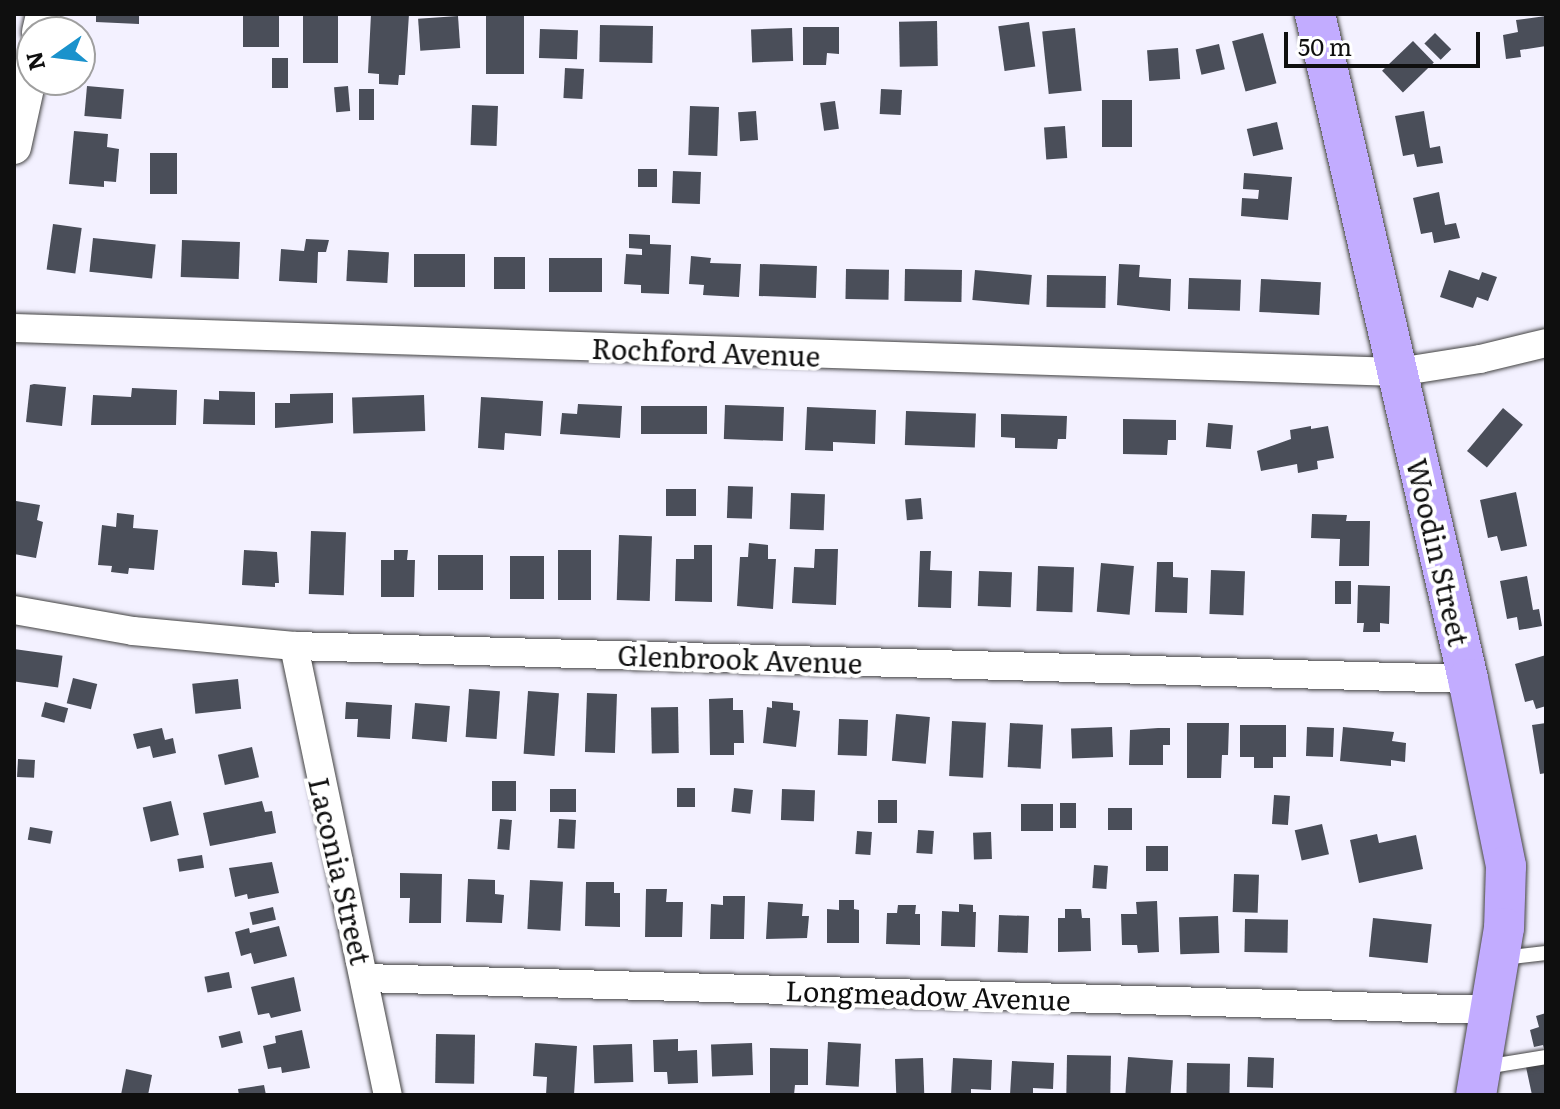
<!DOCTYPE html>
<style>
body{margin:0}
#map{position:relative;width:1560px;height:1109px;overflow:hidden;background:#f3f1ff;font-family:Literata,serif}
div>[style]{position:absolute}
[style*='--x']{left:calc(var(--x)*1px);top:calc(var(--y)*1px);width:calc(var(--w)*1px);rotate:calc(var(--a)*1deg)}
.building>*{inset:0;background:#4a4e59;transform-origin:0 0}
.roads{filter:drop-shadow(0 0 2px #424242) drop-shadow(0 0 2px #424242)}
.service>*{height:14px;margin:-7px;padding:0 7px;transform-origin:7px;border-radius:7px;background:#fff}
.minor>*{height:28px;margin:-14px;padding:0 14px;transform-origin:14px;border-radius:14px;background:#fff}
.tertiary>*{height:34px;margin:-17px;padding:0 17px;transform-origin:17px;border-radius:17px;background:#fff}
.secondary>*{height:40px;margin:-20px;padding:0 20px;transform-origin:20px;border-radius:20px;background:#c2acff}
span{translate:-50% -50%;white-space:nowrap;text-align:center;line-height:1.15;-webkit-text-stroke:8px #fff;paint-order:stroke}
.street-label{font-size:28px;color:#0f0f0f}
.frame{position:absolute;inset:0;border:16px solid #0f0f0f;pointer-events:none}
.north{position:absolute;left:16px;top:16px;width:80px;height:80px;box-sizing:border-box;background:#fff;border:2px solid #9f9f9f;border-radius:50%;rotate:256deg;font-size:22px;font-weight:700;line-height:32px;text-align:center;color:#0f0f0f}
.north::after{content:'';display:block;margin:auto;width:28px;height:36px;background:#1a92cc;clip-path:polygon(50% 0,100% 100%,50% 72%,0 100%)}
.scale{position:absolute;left:1284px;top:32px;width:196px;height:36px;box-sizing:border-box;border:4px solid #0f0f0f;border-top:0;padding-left:10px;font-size:24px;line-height:28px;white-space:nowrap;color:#0f0f0f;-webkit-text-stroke:6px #fff;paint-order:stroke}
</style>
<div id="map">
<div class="building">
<div style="clip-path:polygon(96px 14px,139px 14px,139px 24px,96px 22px)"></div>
<div style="left:243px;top:14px;width:36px;height:33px"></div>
<div style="left:303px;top:14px;width:35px;height:49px"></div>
<div style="clip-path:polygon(371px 14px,409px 14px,405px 75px,399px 75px,398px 85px,379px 84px,379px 74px,368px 73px)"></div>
<div style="left:486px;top:14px;width:38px;height:60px"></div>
<div style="left:458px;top:16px;width:32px;height:40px;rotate:86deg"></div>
<div style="clip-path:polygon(1546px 16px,1546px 46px,1520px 50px,1521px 57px,1506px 59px,1503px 35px,1518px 32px,1516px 20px)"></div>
<div style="left:937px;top:21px;width:45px;height:38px;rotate:89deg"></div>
<div style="left:1029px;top:22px;width:45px;height:31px;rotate:82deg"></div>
<div style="left:600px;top:25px;width:53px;height:37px;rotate:1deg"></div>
<div style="clip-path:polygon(803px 27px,839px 27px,839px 54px,827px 53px,826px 65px,803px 65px)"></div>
<div style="left:792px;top:28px;width:33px;height:41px;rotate:88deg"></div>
<div style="left:1075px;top:28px;width:63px;height:33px;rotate:84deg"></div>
<div style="left:540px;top:29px;width:38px;height:29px;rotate:2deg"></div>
<div style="left:1263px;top:33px;width:52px;height:32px;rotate:75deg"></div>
<div style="left:1435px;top:33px;width:23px;height:15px;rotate:45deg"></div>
<div style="left:1413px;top:41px;width:30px;height:43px;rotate:46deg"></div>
<div style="left:1219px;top:44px;width:26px;height:24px;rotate:77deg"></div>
<div style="left:1178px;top:48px;width:31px;height:31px;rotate:86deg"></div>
<div style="left:272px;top:58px;width:16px;height:30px"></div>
<div style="left:565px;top:68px;width:19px;height:30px;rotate:3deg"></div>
<div style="left:87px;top:86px;width:37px;height:30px;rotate:5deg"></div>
<div style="left:348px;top:86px;width:25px;height:14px;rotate:85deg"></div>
<div style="left:359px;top:89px;width:15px;height:31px"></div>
<div style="left:881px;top:89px;width:21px;height:25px;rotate:3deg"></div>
<div style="left:1102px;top:100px;width:30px;height:47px"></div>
<div style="left:835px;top:101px;width:28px;height:15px;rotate:82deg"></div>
<div style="left:472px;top:105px;width:26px;height:40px;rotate:2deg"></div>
<div style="left:690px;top:106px;width:29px;height:49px;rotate:2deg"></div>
<div style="left:756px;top:111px;width:29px;height:18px;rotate:86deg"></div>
<div style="clip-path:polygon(1424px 111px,1430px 148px,1440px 146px,1443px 163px,1417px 167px,1414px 154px,1403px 156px,1395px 116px)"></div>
<div style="left:1277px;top:122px;width:28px;height:31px;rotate:77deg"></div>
<div style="left:1065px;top:126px;width:32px;height:21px;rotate:86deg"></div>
<div style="clip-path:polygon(74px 131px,108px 134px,107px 147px,119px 149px,116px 182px,104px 181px,104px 187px,69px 184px)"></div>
<div style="left:177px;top:153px;width:41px;height:27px;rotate:90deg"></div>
<div style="left:638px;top:169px;width:19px;height:18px"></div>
<div style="left:673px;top:171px;width:28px;height:32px;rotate:2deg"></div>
<div style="clip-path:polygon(1244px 173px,1292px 177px,1288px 220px,1241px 216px,1242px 198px,1258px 199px,1259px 190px,1243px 189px)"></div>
<div style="clip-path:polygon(1439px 192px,1445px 225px,1456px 223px,1460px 238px,1434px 243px,1432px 232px,1421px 234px,1413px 198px)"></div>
<div style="left:53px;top:224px;width:29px;height:46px;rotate:8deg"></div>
<div style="clip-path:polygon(629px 234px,650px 235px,650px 244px,671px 245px,669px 294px,641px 293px,641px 285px,624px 284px,626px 254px,642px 255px,642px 249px,629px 248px)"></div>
<div style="left:93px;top:238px;width:63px;height:34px;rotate:6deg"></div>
<div style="clip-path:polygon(306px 239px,329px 240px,326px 252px,318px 252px,317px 283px,279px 281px,281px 249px,304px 251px)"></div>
<div style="left:182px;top:240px;width:58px;height:37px;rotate:2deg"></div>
<div style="left:348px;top:250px;width:41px;height:31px;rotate:3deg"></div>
<div style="left:414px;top:254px;width:51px;height:33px"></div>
<div style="clip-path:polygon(691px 256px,711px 258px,710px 263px,741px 264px,739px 297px,703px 295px,704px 285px,689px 284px)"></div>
<div style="left:494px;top:257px;width:31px;height:32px"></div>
<div style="left:549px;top:258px;width:53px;height:34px"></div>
<div style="left:760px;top:264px;width:57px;height:32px;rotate:2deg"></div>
<div style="clip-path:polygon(1119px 264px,1140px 265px,1139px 277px,1171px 279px,1170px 311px,1117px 305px)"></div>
<div style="left:846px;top:269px;width:43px;height:30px;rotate:1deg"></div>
<div style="left:905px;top:269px;width:57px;height:32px;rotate:1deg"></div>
<div style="left:975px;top:270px;width:57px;height:30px;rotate:5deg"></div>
<div style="clip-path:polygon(1449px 270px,1479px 280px,1482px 272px,1497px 277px,1488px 301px,1477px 297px,1473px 308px,1440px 297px)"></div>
<div style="left:1047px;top:275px;width:59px;height:32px;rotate:1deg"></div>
<div style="left:1189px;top:278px;width:52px;height:31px;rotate:2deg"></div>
<div style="left:1261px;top:279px;width:60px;height:33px;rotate:3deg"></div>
<div style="clip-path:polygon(34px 384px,66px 387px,62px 426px,26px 422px,30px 385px)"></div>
<div style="clip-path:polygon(132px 388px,177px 390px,176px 425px,91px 425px,93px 395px,131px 397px)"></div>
<div style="clip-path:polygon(219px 391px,255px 392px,255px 425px,203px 424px,204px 399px,219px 400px)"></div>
<div style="clip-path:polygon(333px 393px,333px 423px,275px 428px,275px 403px,290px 403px,290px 394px)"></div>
<div style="left:424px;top:395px;width:36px;height:72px;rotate:88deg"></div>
<div style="clip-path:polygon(481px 397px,543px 401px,541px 436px,505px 433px,504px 450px,478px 448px)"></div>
<div style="clip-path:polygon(578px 404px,622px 406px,620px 438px,560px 434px,562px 413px,577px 414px)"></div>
<div style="left:725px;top:405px;width:59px;height:34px;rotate:2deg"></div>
<div style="left:641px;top:406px;width:66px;height:28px"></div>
<div style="clip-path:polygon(807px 407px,876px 410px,875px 444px,833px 442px,833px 451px,805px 450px)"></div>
<div style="left:1503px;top:408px;width:26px;height:56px;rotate:40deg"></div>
<div style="left:906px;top:411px;width:70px;height:34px;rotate:2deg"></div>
<div style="clip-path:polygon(1001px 414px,1067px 416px,1066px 439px,1058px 439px,1057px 449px,1015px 448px,1015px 438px,1001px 437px)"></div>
<div style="clip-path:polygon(1123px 419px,1176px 420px,1176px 440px,1168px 440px,1167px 455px,1123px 454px)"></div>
<div style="left:1208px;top:423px;width:25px;height:24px;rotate:5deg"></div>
<div style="clip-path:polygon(1311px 426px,1311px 429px,1328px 426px,1334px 458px,1317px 461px,1318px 469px,1298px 473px,1297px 464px,1261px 471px,1257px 451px,1291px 439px,1290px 430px)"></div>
<div style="left:728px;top:486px;width:25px;height:32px;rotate:2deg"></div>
<div style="left:666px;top:489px;width:30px;height:27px"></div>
<div style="clip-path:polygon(1516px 492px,1527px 546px,1501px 551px,1497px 536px,1488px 538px,1480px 500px)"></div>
<div style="left:791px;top:493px;width:34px;height:36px;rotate:2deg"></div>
<div style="left:921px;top:498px;width:21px;height:16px;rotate:85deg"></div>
<div style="clip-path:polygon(16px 501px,40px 505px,37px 520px,43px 522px,36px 558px,14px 554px)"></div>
<div style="clip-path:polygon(117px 513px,134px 515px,133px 528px,158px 530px,154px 570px,129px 568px,128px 574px,111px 572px,112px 566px,98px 565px,102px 525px,116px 527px)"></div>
<div style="clip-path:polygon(1312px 514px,1347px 515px,1346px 521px,1370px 521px,1369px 566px,1339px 566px,1340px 539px,1311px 538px)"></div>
<div style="left:311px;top:531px;width:35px;height:63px;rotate:2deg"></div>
<div style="left:619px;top:535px;width:33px;height:65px;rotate:2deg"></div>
<div style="clip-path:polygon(749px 543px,768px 545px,768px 559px,776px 559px,773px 609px,737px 606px,740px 557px,748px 557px)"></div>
<div style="clip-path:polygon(694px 545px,712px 545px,712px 602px,675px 601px,676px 559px,694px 559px)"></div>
<div style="clip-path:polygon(815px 549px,838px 549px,836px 605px,792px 603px,794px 567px,814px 568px)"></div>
<div style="clip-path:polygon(244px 550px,277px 552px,279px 583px,275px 583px,275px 587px,242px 585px)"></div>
<div style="clip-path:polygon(394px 550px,408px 550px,407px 560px,415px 560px,414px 597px,381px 597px,381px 560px,394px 560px)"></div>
<div style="left:558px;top:550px;width:33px;height:50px"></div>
<div style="clip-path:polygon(920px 551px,931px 551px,930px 570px,952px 571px,951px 608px,918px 607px)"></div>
<div style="left:438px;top:555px;width:45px;height:35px"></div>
<div style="left:510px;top:556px;width:34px;height:43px"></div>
<div style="clip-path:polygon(1157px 562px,1173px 562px,1173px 577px,1188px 578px,1187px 613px,1155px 612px)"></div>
<div style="left:1101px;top:563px;width:33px;height:49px;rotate:5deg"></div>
<div style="left:1038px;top:566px;width:36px;height:45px;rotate:2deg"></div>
<div style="left:1211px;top:570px;width:34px;height:44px;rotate:2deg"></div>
<div style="left:979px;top:571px;width:33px;height:35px;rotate:2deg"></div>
<div style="clip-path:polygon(1527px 576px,1533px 610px,1539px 609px,1542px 626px,1519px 630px,1517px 617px,1507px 619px,1500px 581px)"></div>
<div style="left:1335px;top:581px;width:16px;height:23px"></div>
<div style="clip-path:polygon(1358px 585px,1390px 586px,1389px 624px,1380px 623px,1380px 632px,1363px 632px,1364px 623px,1357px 623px)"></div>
<div style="left:14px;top:649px;width:49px;height:32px;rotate:8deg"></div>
<div style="clip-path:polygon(1546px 655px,1546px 706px,1536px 709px,1533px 700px,1525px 702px,1515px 664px)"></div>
<div style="left:73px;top:678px;width:25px;height:26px;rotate:14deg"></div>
<div style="left:238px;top:679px;width:30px;height:46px;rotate:84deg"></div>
<div style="left:469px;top:689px;width:31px;height:48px;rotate:4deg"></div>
<div style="left:528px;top:691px;width:31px;height:63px;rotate:4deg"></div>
<div style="left:587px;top:693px;width:30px;height:59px;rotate:2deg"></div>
<div style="clip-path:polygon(733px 698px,733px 710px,743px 710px,744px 743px,734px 743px,734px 755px,710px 755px,709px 699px)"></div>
<div style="clip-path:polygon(772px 701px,793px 703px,793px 710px,800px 711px,796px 747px,763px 743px,767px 707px,772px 708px)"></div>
<div style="left:45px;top:702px;width:24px;height:15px;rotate:15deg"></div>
<div style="clip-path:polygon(346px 702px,392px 705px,390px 739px,357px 737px,358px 719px,345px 719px)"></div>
<div style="left:415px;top:703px;width:35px;height:36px;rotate:5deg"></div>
<div style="left:678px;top:707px;width:46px;height:27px;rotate:89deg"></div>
<div style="left:896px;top:714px;width:34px;height:47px;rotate:5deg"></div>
<div style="left:839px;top:719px;width:29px;height:36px;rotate:2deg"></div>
<div style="left:952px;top:721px;width:34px;height:55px;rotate:3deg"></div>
<div style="left:1010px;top:723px;width:33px;height:44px;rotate:3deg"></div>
<div style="clip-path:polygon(1187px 723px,1229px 723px,1228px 755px,1222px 755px,1221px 778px,1187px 778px)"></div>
<div style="clip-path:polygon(1546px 723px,1546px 773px,1540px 774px,1532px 725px)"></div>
<div style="clip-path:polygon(1240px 725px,1286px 725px,1286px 757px,1273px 757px,1273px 768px,1254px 768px,1254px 757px,1240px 757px)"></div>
<div style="left:1112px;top:727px;width:30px;height:41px;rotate:88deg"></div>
<div style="left:1307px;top:727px;width:27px;height:29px;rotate:2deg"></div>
<div style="clip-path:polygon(1343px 727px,1394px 732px,1392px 741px,1406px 743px,1405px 762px,1391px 760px,1391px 766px,1340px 761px)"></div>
<div style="clip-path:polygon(162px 728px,165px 740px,173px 738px,176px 753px,153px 758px,150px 746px,137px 749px,133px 734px)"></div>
<div style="clip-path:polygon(1158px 728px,1170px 728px,1170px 745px,1163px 745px,1163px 765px,1129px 765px,1130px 730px)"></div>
<div style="left:252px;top:747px;width:31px;height:35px;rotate:77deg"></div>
<div style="left:18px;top:759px;width:17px;height:18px;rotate:3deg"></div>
<div style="left:492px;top:781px;width:24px;height:30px"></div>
<div style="left:677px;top:788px;width:18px;height:19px"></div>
<div style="left:734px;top:788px;width:19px;height:24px;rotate:6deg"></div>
<div style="left:550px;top:789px;width:26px;height:23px"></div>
<div style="left:782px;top:789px;width:33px;height:31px;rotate:2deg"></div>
<div style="left:1274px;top:795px;width:16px;height:29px;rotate:4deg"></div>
<div style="left:878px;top:800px;width:19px;height:23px"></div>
<div style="left:171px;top:801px;width:35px;height:29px;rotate:77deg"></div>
<div style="clip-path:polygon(262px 801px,265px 812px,272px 811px,276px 833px,210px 846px,203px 813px)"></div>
<div style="left:1060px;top:803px;width:16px;height:25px"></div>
<div style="left:1021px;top:804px;width:32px;height:27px"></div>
<div style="left:1108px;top:808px;width:24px;height:22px"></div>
<div style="left:500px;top:819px;width:12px;height:30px;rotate:5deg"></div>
<div style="left:559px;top:819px;width:17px;height:29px;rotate:3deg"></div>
<div style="left:1322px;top:824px;width:31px;height:28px;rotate:77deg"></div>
<div style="left:30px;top:827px;width:23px;height:13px;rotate:10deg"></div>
<div style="left:918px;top:830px;width:16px;height:23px;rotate:4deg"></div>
<div style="left:857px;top:831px;width:15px;height:23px;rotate:4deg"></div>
<div style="left:991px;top:832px;width:27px;height:18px;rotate:88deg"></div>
<div style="clip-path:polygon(1377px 834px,1379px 843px,1416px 835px,1423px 869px,1359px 883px,1350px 840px)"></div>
<div style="left:1146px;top:846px;width:22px;height:25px"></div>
<div style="left:202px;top:855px;width:13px;height:25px;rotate:81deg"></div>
<div style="clip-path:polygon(272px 862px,279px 893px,248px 899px,247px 894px,235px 897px,229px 868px)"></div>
<div style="left:1094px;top:865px;width:14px;height:23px;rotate:4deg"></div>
<div style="clip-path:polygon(400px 873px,442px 874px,441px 923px,409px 923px,410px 898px,400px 898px)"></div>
<div style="left:1234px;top:874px;width:25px;height:38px;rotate:2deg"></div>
<div style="clip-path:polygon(468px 879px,495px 880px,495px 894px,504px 895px,502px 923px,466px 922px)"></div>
<div style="left:530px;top:880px;width:33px;height:49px;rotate:3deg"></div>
<div style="clip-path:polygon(586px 882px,614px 882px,614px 893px,620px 893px,620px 927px,585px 926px)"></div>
<div style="clip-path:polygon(646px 889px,667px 889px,666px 902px,683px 902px,682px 937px,645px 937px)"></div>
<div style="clip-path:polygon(723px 896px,745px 896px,744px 939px,710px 939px,711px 904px,723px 905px)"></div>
<div style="clip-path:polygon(839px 900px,854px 900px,854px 909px,859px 910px,859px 943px,827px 943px,827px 909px,839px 910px)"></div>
<div style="clip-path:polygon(1157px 901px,1159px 952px,1138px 953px,1137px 945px,1122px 945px,1121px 914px,1137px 914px,1136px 902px)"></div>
<div style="clip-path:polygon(768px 902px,803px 904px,802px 916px,809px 916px,807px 938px,766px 939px)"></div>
<div style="clip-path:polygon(959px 904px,973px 905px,973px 912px,976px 912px,975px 947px,941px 946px,942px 911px,959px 912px)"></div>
<div style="clip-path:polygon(898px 905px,916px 905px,915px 914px,920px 914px,920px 945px,886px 944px,887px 913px,897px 913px)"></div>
<div style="left:273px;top:907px;width:13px;height:24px;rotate:77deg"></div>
<div style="clip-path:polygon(1065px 909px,1081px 909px,1082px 918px,1090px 918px,1091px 951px,1058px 952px,1058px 918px,1065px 918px)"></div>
<div style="left:999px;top:915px;width:30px;height:37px;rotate:2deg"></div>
<div style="left:1218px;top:916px;width:37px;height:39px;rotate:88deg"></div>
<div style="left:1373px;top:918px;width:59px;height:39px;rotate:6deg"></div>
<div style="left:1245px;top:919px;width:43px;height:33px;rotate:1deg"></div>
<div style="clip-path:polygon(279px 926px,287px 956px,254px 964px,251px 953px,241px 956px,235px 932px,249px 928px,250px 933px)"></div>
<div style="left:229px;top:972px;width:16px;height:25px;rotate:79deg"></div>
<div style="clip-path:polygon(294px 977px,301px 1011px,271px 1018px,269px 1013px,258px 1015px,251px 987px)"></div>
<div style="clip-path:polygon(1546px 1013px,1546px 1051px,1545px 1052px,1543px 1045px,1534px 1047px,1530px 1030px,1539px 1027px,1536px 1016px)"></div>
<div style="clip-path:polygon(302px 1030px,310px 1068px,282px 1073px,281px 1067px,268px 1069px,263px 1046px,276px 1043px,275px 1036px)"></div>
<div style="left:240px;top:1031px;width:12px;height:22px;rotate:76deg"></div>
<div style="left:436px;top:1034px;width:39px;height:49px;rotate:1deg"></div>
<div style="clip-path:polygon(678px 1039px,678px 1051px,697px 1050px,698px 1083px,668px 1084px,667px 1072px,654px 1072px,653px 1040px)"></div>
<div style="left:828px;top:1042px;width:33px;height:43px;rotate:3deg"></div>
<div style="clip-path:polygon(535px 1043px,577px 1046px,574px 1095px,546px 1095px,547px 1077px,533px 1076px)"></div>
<div style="left:752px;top:1043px;width:32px;height:41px;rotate:88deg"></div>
<div style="left:632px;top:1044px;width:38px;height:39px;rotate:88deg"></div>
<div style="clip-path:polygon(770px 1048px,808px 1049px,808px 1085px,795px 1085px,794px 1095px,770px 1095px)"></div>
<div style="left:1067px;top:1055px;width:44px;height:40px;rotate:1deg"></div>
<div style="left:1128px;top:1057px;width:45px;height:37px;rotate:4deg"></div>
<div style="left:1248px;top:1057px;width:26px;height:30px;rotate:2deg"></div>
<div style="left:923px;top:1058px;width:37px;height:28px;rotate:88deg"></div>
<div style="clip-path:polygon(953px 1058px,992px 1060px,991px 1090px,971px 1089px,971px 1095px,951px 1095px)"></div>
<div style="clip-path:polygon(1012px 1061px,1054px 1063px,1053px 1089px,1033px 1088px,1033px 1095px,1010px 1095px)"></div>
<div style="left:1187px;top:1063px;width:43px;height:32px;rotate:1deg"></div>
<div style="clip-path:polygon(1546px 1063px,1546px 1095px,1532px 1095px,1526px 1067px)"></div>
<div style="clip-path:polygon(126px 1069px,152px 1075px,148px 1095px,121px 1095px)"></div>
<div style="clip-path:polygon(264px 1085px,266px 1095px,239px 1095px,238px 1089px)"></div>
</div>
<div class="roads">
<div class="service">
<div style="--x:1503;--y:958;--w:43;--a:-6.6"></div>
<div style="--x:1485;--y:1067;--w:62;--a:-9.3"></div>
</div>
<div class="minor">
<div style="--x:14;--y:328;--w:1385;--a:1.82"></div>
<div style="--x:1398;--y:372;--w:83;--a:-9"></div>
<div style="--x:1480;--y:359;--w:68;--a:-13.6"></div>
<div style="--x:14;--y:610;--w:121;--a:10"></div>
<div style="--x:133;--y:631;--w:162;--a:5.3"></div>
<div style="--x:294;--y:646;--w:1174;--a:1.61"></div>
<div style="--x:294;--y:646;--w:459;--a:78.2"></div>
<div style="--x:365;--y:978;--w:1126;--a:1.63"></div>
</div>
<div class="tertiary">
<div style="--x:39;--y:32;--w:18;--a:-77"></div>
<div style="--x:14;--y:147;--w:84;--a:-77.6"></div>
</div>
<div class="secondary">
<div style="--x:1315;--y:14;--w:682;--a:77.04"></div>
<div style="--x:1468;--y:679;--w:191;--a:78.5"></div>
<div style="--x:1506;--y:866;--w:62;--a:91.8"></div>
<div style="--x:1504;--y:928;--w:169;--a:99.5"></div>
</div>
</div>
<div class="street-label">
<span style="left:706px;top:351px;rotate:2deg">Rochford Avenue</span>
<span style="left:1439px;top:552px;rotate:77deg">Woodin Street</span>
<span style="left:740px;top:658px;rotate:2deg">Glenbrook Avenue</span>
<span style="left:341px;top:871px;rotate:77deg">Laconia Street</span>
<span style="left:928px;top:994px;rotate:2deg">Longmeadow Avenue</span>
</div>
<div class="frame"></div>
<div class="north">N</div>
<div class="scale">50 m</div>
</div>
